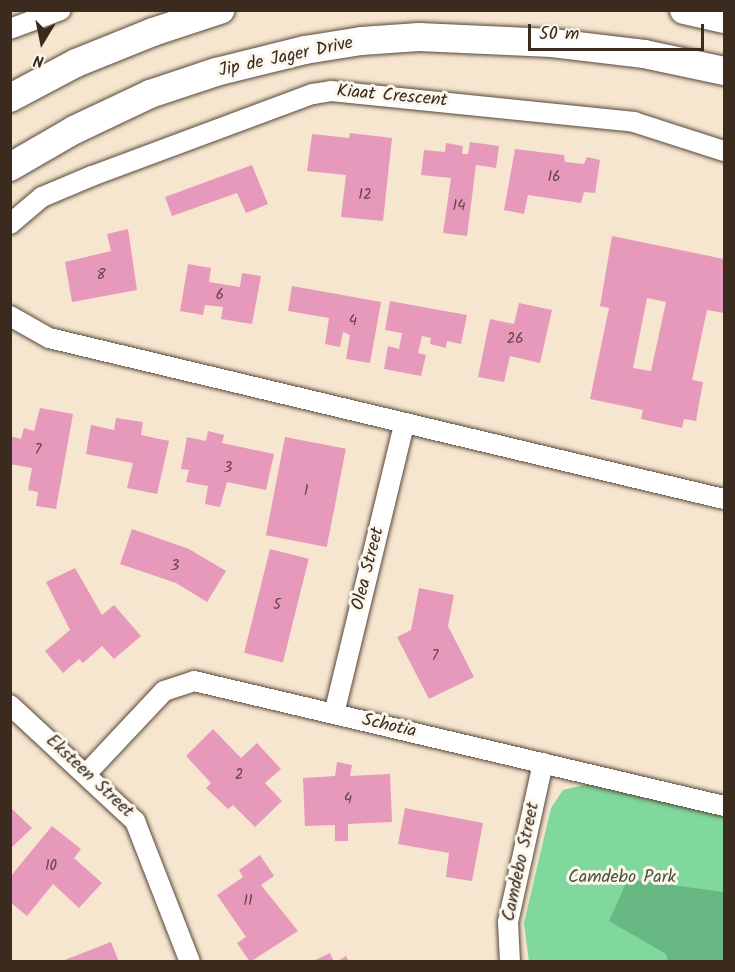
<!DOCTYPE html>
<style>
body{margin:0}
#map{position:relative;width:735px;height:972px;overflow:hidden;background:#f6e6cf;font-family:Kalam,sans-serif}
div>[style]{position:absolute}
[style*='--x']{left:calc(var(--x)*1px);top:calc(var(--y)*1px);width:calc(var(--w)*1px);rotate:calc(var(--a)*1deg)}
.green>*{inset:0;background:#80d89d}
.forest>*{inset:0;background:#68b884}
.building>*{inset:0;background:#e699bb;transform-origin:0 0}
.roads{filter:drop-shadow(0 0 2px #574639) drop-shadow(0 0 2px #574639)}
.street>*{height:20px;margin:-10px;padding:0 10px;transform-origin:10px;border-radius:10px;background:#fff}
.secondary>*{height:28px;margin:-14px;padding:0 14px;transform-origin:14px;border-radius:14px;background:#fff}
span{translate:-50% -50%;white-space:nowrap;text-align:center;line-height:1.15;-webkit-text-stroke:6px #fbf7ec;paint-order:stroke}
.number-label{font-size:15px;color:#664645}
.number-label span{-webkit-text-stroke-width:0}
.street-label{font-size:18px;color:#3b2a1e}
.park-label{font-size:18px;color:#4c563e}
.frame{position:absolute;inset:0;border:12px solid #3b2a1e;pointer-events:none}
.north{position:absolute;left:12px;top:12px;width:60px;height:60px;-webkit-text-stroke:4px #fbf7ec;paint-order:stroke;rotate:190deg;font-size:16px;font-weight:700;line-height:24px;text-align:center;color:#3b2a1e}
.north::after{content:'';display:block;margin:auto;width:21px;height:27px;background:#3b2a1e;clip-path:polygon(50% 0,100% 100%,50% 72%,0 100%)}
.scale{position:absolute;left:528px;top:24px;width:176px;height:27px;box-sizing:border-box;border:3px solid #3b2a1e;border-top:0;padding-left:8px;font-size:18px;line-height:21px;white-space:nowrap;color:#3b2a1e;-webkit-text-stroke:4px #fbf7ec;paint-order:stroke}
</style>
<div id="map">
<div class="green">
<div style="clip-path:polygon(588px 784px,724px 816px,724px 961px,529px 962px,524px 923px,551px 808px,563px 790px)"></div>
</div>
<div class="forest">
<div style="clip-path:polygon(628px 879px,724px 892px,724px 961px,668px 961px,666px 954px,609px 921px)"></div>
</div>
<div class="building">
<div style="clip-path:polygon(350px 133px,392px 138px,383px 221px,341px 217px,346px 175px,307px 171px,312px 134px,349px 138px)"></div>
<div style="clip-path:polygon(470px 142px,499px 146px,496px 168px,476px 165px,467px 236px,443px 233px,451px 178px,421px 175px,424px 150px,445px 152px,446px 143px,463px 146px,462px 154px,468px 154px)"></div>
<div style="clip-path:polygon(515px 149px,564px 155px,565px 162px,584px 164px,587px 157px,600px 160px,595px 193px,584px 192px,581px 203px,528px 195px,524px 214px,504px 210px)"></div>
<div style="clip-path:polygon(252px 165px,268px 204px,246px 213px,237px 193px,172px 216px,165px 197px)"></div>
<div style="clip-path:polygon(128px 229px,137px 290px,72px 302px,65px 262px,111px 251px,107px 234px)"></div>
<div style="clip-path:polygon(evenodd,612px 236px,724px 259px,724px 313px,707px 310px,692px 380px,703px 382px,696px 421px,684px 419px,682px 428px,641px 419px,643px 410px,590px 399px,609px 308px,600px 306px,612px 236px,647px 298px,666px 302px,651px 371px,633px 368px,647px 298px)"></div>
<div style="clip-path:polygon(188px 264px,211px 268px,209px 282px,240px 287px,242px 273px,261px 276px,252px 324px,221px 319px,223px 307px,205px 305px,203px 315px,180px 311px)"></div>
<div style="clip-path:polygon(292px 286px,381px 302px,370px 363px,346px 359px,350px 335px,343px 332px,340px 347px,325px 344px,329px 318px,288px 311px)"></div>
<div style="clip-path:polygon(390px 301px,467px 315px,461px 344px,447px 341px,446px 348px,430px 344px,431px 338px,422px 336px,418px 353px,426px 355px,421px 376px,384px 369px,388px 346px,399px 349px,402px 333px,385px 330px)"></div>
<div style="clip-path:polygon(519px 303px,552px 310px,540px 363px,510px 356px,504px 382px,478px 377px,490px 319px,514px 324px)"></div>
<div style="clip-path:polygon(40px 408px,73px 414px,56px 509px,36px 506px,38px 492px,28px 490px,32px 468px,10px 464px,10px 436px,21px 439px,24px 428px,34px 431px)"></div>
<div style="clip-path:polygon(116px 418px,143px 422px,141px 435px,169px 441px,157px 494px,127px 488px,133px 463px,86px 454px,91px 425px,114px 430px)"></div>
<div style="clip-path:polygon(208px 431px,224px 435px,222px 443px,274px 454px,266px 490px,227px 482px,220px 507px,205px 504px,208px 486px,186px 482px,189px 470px,181px 469px,187px 437px,206px 441px)"></div>
<div style="left:285px;top:437px;width:62px;height:100px;rotate:11deg"></div>
<div style="clip-path:polygon(132px 529px,189px 549px,226px 571px,207px 602px,176px 583px,120px 564px)"></div>
<div style="left:270px;top:549px;width:40px;height:107px;rotate:14deg"></div>
<div style="clip-path:polygon(75px 568px,102px 615px,114px 605px,141px 636px,114px 659px,102px 646px,83px 663px,79px 659px,63px 673px,45px 651px,70px 630px,46px 582px)"></div>
<div style="clip-path:polygon(419px 588px,454px 595px,448px 626px,474px 677px,429px 699px,397px 637px,411px 630px)"></div>
<div style="clip-path:polygon(213px 729px,241px 758px,257px 743px,281px 769px,265px 783px,282px 801px,255px 827px,233px 805px,228px 809px,206px 788px,211px 783px,186px 756px)"></div>
<div style="clip-path:polygon(337px 762px,352px 765px,350px 776px,390px 774px,392px 822px,348px 824px,348px 841px,335px 841px,335px 825px,305px 826px,303px 778px,335px 776px)"></div>
<div style="clip-path:polygon(10px 807px,32px 828px,10px 849px)"></div>
<div style="clip-path:polygon(405px 808px,483px 823px,472px 881px,446px 877px,449px 853px,398px 844px)"></div>
<div style="clip-path:polygon(52px 826px,81px 849px,74px 858px,102px 883px,79px 908px,53px 884px,27px 916px,10px 902px,10px 877px)"></div>
<div style="clip-path:polygon(260px 855px,274px 876px,261px 885px,298px 931px,250px 962px,237px 943px,246px 937px,217px 895px,243px 877px,239px 870px)"></div>
<div style="clip-path:polygon(111px 942px,119px 962px,62px 962px,62px 961px)"></div>
<div style="clip-path:polygon(330px 953px,334px 962px,311px 962px)"></div>
<div style="clip-path:polygon(346px 956px,349px 962px,336px 962px)"></div>
</div>
<div class="roads">
<div class="street">
<div style="--x:10;--y:29;--w:54;--a:-20.4"></div>
<div style="--x:10;--y:224;--w:42;--a:-40.2"></div>
<div style="--x:42;--y:197;--w:54;--a:-22.8"></div>
<div style="--x:92;--y:176;--w:236;--a:-20.4"></div>
<div style="--x:313;--y:94;--w:18;--a:-9"></div>
<div style="--x:331;--y:91;--w:305;--a:5.8"></div>
<div style="--x:634;--y:122;--w:95;--a:17.9"></div>
<div style="--x:10;--y:316;--w:45;--a:29.4"></div>
<div style="--x:49;--y:338;--w:694;--a:13.42"></div>
<div style="--x:10;--y:705;--w:171;--a:42.9"></div>
<div style="--x:135;--y:821;--w:151;--a:68.7"></div>
<div style="--x:334;--y:714;--w:298;--a:-76.4"></div>
<div style="--x:87;--y:773;--w:112;--a:-46.8"></div>
<div style="--x:164;--y:691;--w:32;--a:-18"></div>
<div style="--x:194;--y:681;--w:545;--a:13.27"></div>
<div style="--x:510;--y:962;--w:40;--a:-92.9"></div>
<div style="--x:508;--y:922;--w:163;--a:-77.6"></div>
</div>
<div class="secondary">
<div style="--x:684;--y:10;--w:41;--a:12.7"></div>
<div style="--x:10;--y:98;--w:75;--a:-27.9"></div>
<div style="--x:76;--y:63;--w:83;--a:-21.9"></div>
<div style="--x:153;--y:32;--w:71;--a:-18.2"></div>
<div style="--x:10;--y:167;--w:74;--a:-30"></div>
<div style="--x:74;--y:130;--w:84;--a:-25.3"></div>
<div style="--x:150;--y:94;--w:70;--a:-18.4"></div>
<div style="--x:216;--y:72;--w:92;--a:-13.9"></div>
<div style="--x:305;--y:50;--w:57;--a:-9.1"></div>
<div style="--x:361;--y:41;--w:58;--a:-3.9"></div>
<div style="--x:419;--y:37;--w:133;--a:2.6"></div>
<div style="--x:552;--y:43;--w:93;--a:6.8"></div>
<div style="--x:644;--y:54;--w:82;--a:12"></div>
</div>
</div>
<div class="number-label">
<span style="left:554px;top:178px">16</span>
<span style="left:365px;top:196px">12</span>
<span style="left:459px;top:207px">14</span>
<span style="left:101px;top:276px">8</span>
<span style="left:220px;top:296px">6</span>
<span style="left:353px;top:322px">4</span>
<span style="left:515px;top:340px">26</span>
<span style="left:38px;top:451px">7</span>
<span style="left:228px;top:469px">3</span>
<span style="left:306px;top:492px">1</span>
<span style="left:175px;top:567px">3</span>
<span style="left:277px;top:606px">5</span>
<span style="left:435px;top:657px">7</span>
<span style="left:239px;top:776px">2</span>
<span style="left:348px;top:800px">4</span>
<span style="left:51px;top:867px">10</span>
<span style="left:248px;top:902px">11</span>
</div>
<div class="street-label">
<span style="left:286px;top:58px;rotate:-12deg">Jip de Jager Drive</span>
<span style="left:392px;top:97px;rotate:5deg">Kiaat Crescent</span>
<span style="left:369px;top:569px;rotate:-76deg">Olea Street</span>
<span style="left:389px;top:727px;rotate:13deg">Schotia</span>
<span style="left:89px;top:777px;rotate:43deg">Eksteen Street</span>
<span style="left:522px;top:862px;rotate:-78deg">Camdebo Street</span>
</div>
<div class="park-label">
<span style="left:622px;top:878px">Camdebo Park</span>
</div>
<div class="frame"></div>
<div class="north">N</div>
<div class="scale">50 m</div>
</div>
